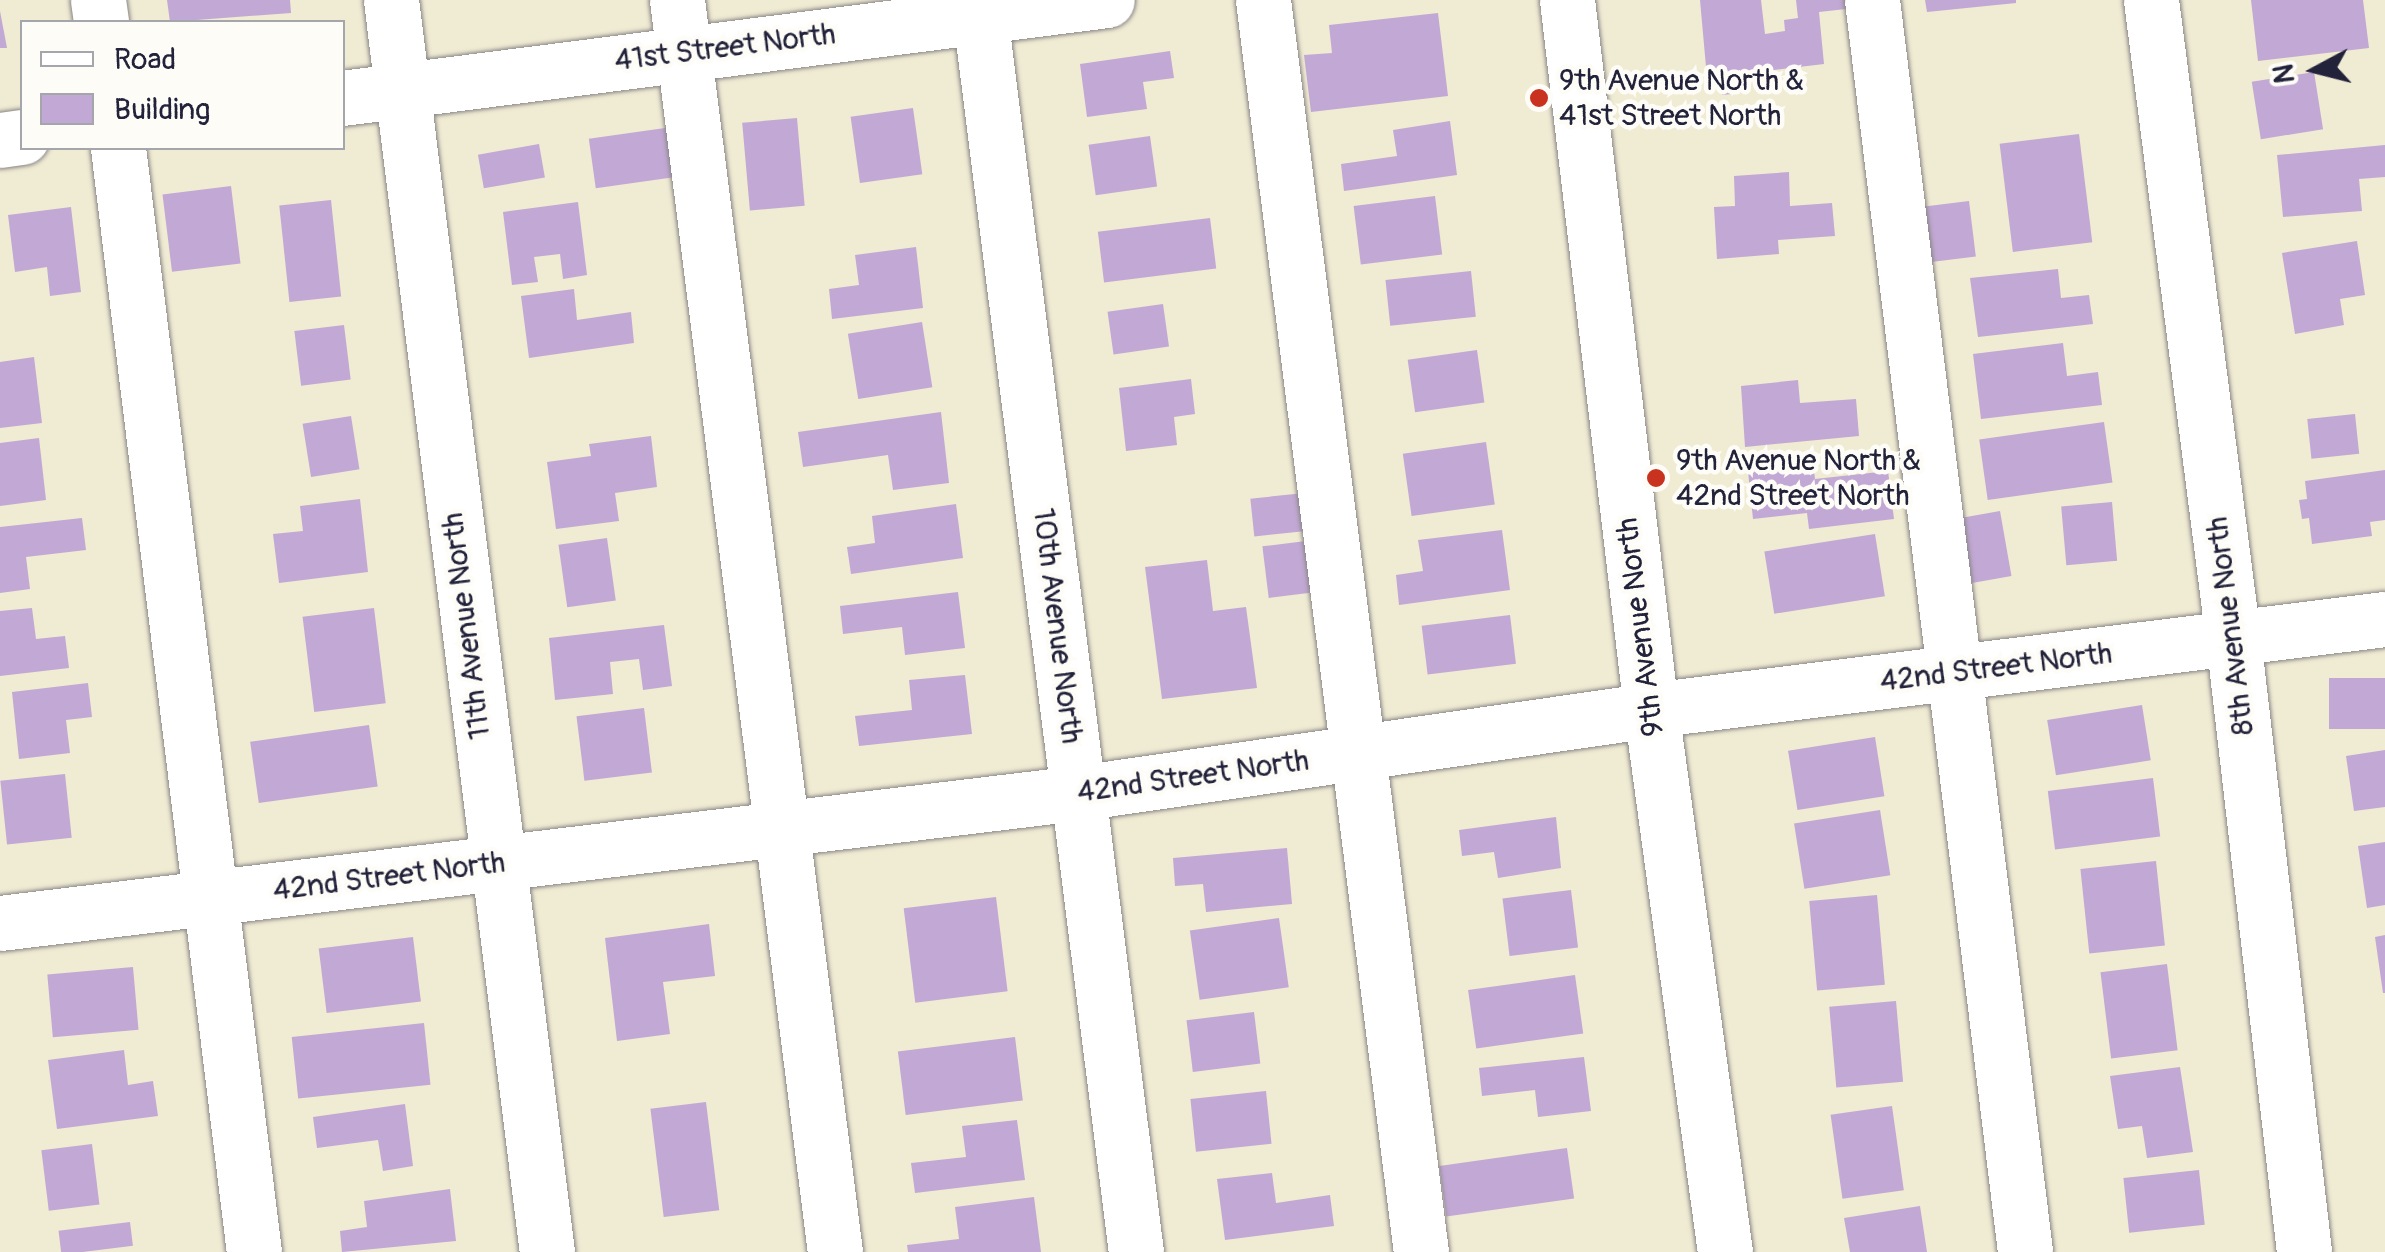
<!DOCTYPE html>
<style>
body{margin:0}
#map{position:relative;width:2385px;height:1252px;overflow:hidden;background:#f0ebd3;font-family:Pangolin,sans-serif}
div>[style]{position:absolute}
[style*='--x']{left:calc(var(--x)*1px);top:calc(var(--y)*1px);width:calc(var(--w)*1px);rotate:calc(var(--a)*1deg)}
.building>*{inset:0;background:#c2a8d4;transform-origin:0 0}
.roads{filter:drop-shadow(0 0 2px #898687) drop-shadow(0 0 2px #898687)}
.minor>*{height:55px;margin:-27.5px;padding:0 27.5px;transform-origin:27.5px;border-radius:27.5px;background:#fff}
.dots>*{width:28px;height:28px;translate:-50% -50%;box-sizing:border-box;border:5px solid #fdfcf7;border-radius:50%}
span{translate:-50% -50%;white-space:nowrap;text-align:center;line-height:1.15;-webkit-text-stroke:9px #fdfcf7;paint-order:stroke}
.street-label{font-size:30px;color:#22223b}
.poi-label{font-size:30px;color:#22223b}
.left{translate:0 -50%;text-align:left}
.legend{position:absolute;left:20px;top:20px;width:325px;height:130px;box-sizing:border-box;background:#fdfcf7;border:2px solid #a5a5ac;margin:0;padding:12px 18px;list-style:none;font-size:30px;color:#22223b}
.legend li{display:flex;align-items:center;gap:20px;height:50px}
.legend b{width:50px;border:2px solid #a5a5ac}
.north{position:absolute;left:2265px;top:20px;width:100px;height:100px;-webkit-text-stroke:8px #fdfcf7;paint-order:stroke;rotate:263deg;font-size:28px;font-weight:700;line-height:40px;text-align:center;color:#22223b}
.north::after{content:'';display:block;margin:auto;width:35px;height:45px;background:#22223b;clip-path:polygon(50% 0,100% 100%,50% 72%,0 100%)}
</style>
<div id="map">
<div class="building">
<div style="clip-path:polygon(167px 0,290px 0,291px 13px,170px 22px)"></div>
<div style="clip-path:polygon(1700px 0,1761px 0,1765px 34px,1785px 31px,1784px 20px,1798px 18px,1796px 0,1845px 0,1846px 9px,1819px 12px,1824px 64px,1748px 73px,1750px 92px,1722px 95px,1721px 77px,1707px 78px)"></div>
<div style="clip-path:polygon(1925px 0,2016px 0,2016px 3px,1927px 12px)"></div>
<div style="clip-path:polygon(2251px 0,2363px 0,2369px 48px,2258px 61px)"></div>
<div style="clip-path:polygon(0 11px,7px 48px,0 48px)"></div>
<div style="clip-path:polygon(1438px 13px,1448px 96px,1311px 112px,1304px 55px,1332px 53px,1329px 25px)"></div>
<div style="clip-path:polygon(1170px 51px,1174px 78px,1143px 82px,1147px 109px,1087px 117px,1080px 64px)"></div>
<div style="left:2314px;top:72px;width:58px;height:63px;rotate:81deg"></div>
<div style="left:913px;top:108px;width:67px;height:63px;rotate:82deg"></div>
<div style="left:797px;top:118px;width:88px;height:55px;rotate:85deg"></div>
<div style="clip-path:polygon(1450px 121px,1457px 175px,1344px 191px,1341px 164px,1397px 156px,1393px 130px)"></div>
<div style="left:672px;top:127px;width:50px;height:84px;rotate:82deg"></div>
<div style="left:2079px;top:134px;width:109px;height:80px;rotate:83deg"></div>
<div style="left:1150px;top:136px;width:51px;height:62px;rotate:82deg"></div>
<div style="left:539px;top:144px;width:34px;height:62px;rotate:80deg"></div>
<div style="clip-path:polygon(2385px 145px,2385px 177px,2359px 179px,2362px 211px,2283px 217px,2277px 155px)"></div>
<div style="clip-path:polygon(1789px 172px,1790px 206px,1832px 203px,1835px 236px,1778px 240px,1779px 254px,1717px 259px,1714px 207px,1735px 206px,1734px 176px)"></div>
<div style="left:231px;top:186px;width:78px;height:69px;rotate:83deg"></div>
<div style="left:1435px;top:196px;width:59px;height:82px;rotate:83deg"></div>
<div style="left:331px;top:200px;width:97px;height:52px;rotate:84deg"></div>
<div style="left:1969px;top:201px;width:56px;height:51px;rotate:83deg"></div>
<div style="clip-path:polygon(578px 202px,587px 275px,563px 279px,560px 254px,534px 257px,538px 282px,512px 285px,503px 212px)"></div>
<div style="clip-path:polygon(71px 207px,81px 292px,50px 296px,47px 267px,15px 272px,8px 215px)"></div>
<div style="left:1210px;top:218px;width:51px;height:113px;rotate:83deg"></div>
<div style="clip-path:polygon(2357px 241px,2365px 295px,2340px 299px,2344px 325px,2295px 334px,2282px 253px)"></div>
<div style="clip-path:polygon(916px 247px,923px 308px,832px 319px,829px 289px,859px 285px,855px 255px)"></div>
<div style="clip-path:polygon(2058px 269px,2061px 298px,2089px 295px,2093px 324px,1978px 337px,1970px 278px)"></div>
<div style="left:1471px;top:271px;width:46px;height:86px;rotate:84deg"></div>
<div style="clip-path:polygon(574px 289px,577px 320px,631px 312px,634px 343px,529px 358px,521px 296px)"></div>
<div style="left:1163px;top:304px;width:43px;height:56px;rotate:82deg"></div>
<div style="left:922px;top:322px;width:66px;height:75px;rotate:81deg"></div>
<div style="left:344px;top:325px;width:55px;height:50px;rotate:83deg"></div>
<div style="clip-path:polygon(2063px 343px,2067px 376px,2098px 372px,2102px 405px,1981px 419px,1973px 354px)"></div>
<div style="left:1477px;top:350px;width:53px;height:70px;rotate:82deg"></div>
<div style="clip-path:polygon(34px 357px,42px 423px,0 428px,0 362px)"></div>
<div style="clip-path:polygon(1191px 379px,1195px 414px,1174px 417px,1177px 445px,1126px 451px,1119px 388px)"></div>
<div style="clip-path:polygon(1798px 380px,1800px 403px,1856px 399px,1859px 436px,1745px 447px,1741px 386px)"></div>
<div style="clip-path:polygon(941px 412px,949px 483px,893px 490px,888px 455px,803px 467px,798px 432px)"></div>
<div style="left:2355px;top:414px;width:40px;height:48px;rotate:84deg"></div>
<div style="left:351px;top:416px;width:54px;height:49px;rotate:81deg"></div>
<div style="left:2104px;top:422px;width:61px;height:126px;rotate:82deg"></div>
<div style="clip-path:polygon(651px 436px,657px 487px,615px 493px,619px 521px,556px 529px,547px 462px,591px 456px,589px 444px)"></div>
<div style="clip-path:polygon(39px 438px,46px 500px,0 506px,0 443px)"></div>
<div style="left:1486px;top:442px;width:63px;height:84px;rotate:82deg"></div>
<div style="clip-path:polygon(1812px 454px,1815px 479px,1888px 471px,1894px 519px,1809px 529px,1807px 513px,1753px 519px,1747px 462px)"></div>
<div style="clip-path:polygon(2385px 470px,2385px 520px,2370px 522px,2372px 536px,2312px 544px,2309px 518px,2302px 519px,2299px 500px,2307px 499px,2305px 481px)"></div>
<div style="left:1314px;top:492px;width:38px;height:64px;rotate:84deg"></div>
<div style="clip-path:polygon(360px 499px,368px 572px,279px 583px,273px 534px,303px 531px,300px 506px)"></div>
<div style="left:2112px;top:502px;width:59px;height:51px;rotate:85deg"></div>
<div style="clip-path:polygon(956px 504px,963px 558px,851px 574px,847px 547px,875px 543px,872px 516px)"></div>
<div style="left:2000px;top:511px;width:66px;height:40px;rotate:80deg"></div>
<div style="clip-path:polygon(82px 518px,86px 550px,26px 557px,30px 589px,0 593px,0 527px)"></div>
<div style="clip-path:polygon(1502px 530px,1510px 590px,1399px 605px,1396px 575px,1423px 571px,1418px 540px)"></div>
<div style="left:1875px;top:534px;width:63px;height:112px;rotate:81deg"></div>
<div style="left:607px;top:538px;width:63px;height:49px;rotate:82deg"></div>
<div style="left:1314px;top:540px;width:52px;height:52px;rotate:83deg"></div>
<div style="clip-path:polygon(1207px 560px,1213px 611px,1246px 607px,1257px 688px,1162px 699px,1145px 567px)"></div>
<div style="clip-path:polygon(958px 592px,965px 648px,905px 655px,902px 627px,843px 634px,840px 606px)"></div>
<div style="clip-path:polygon(32px 608px,36px 639px,65px 636px,69px 668px,0 676px,0 611px)"></div>
<div style="left:374px;top:608px;width:96px;height:72px;rotate:83deg"></div>
<div style="left:1510px;top:615px;width:49px;height:89px;rotate:83deg"></div>
<div style="clip-path:polygon(664px 625px,672px 686px,643px 690px,639px 659px,610px 662px,613px 694px,555px 700px,549px 638px)"></div>
<div style="clip-path:polygon(965px 675px,972px 734px,859px 746px,855px 716px,912px 710px,909px 680px)"></div>
<div style="left:2385px;top:678px;width:51px;height:56px;rotate:90deg"></div>
<div style="clip-path:polygon(88px 683px,92px 717px,66px 720px,70px 753px,19px 759px,12px 692px)"></div>
<div style="left:2142px;top:705px;width:56px;height:96px;rotate:81deg"></div>
<div style="left:644px;top:708px;width:65px;height:68px;rotate:83deg"></div>
<div style="left:369px;top:725px;width:62px;height:120px;rotate:82deg"></div>
<div style="left:1875px;top:737px;width:60px;height:88px;rotate:81deg"></div>
<div style="clip-path:polygon(2385px 750px,2385px 807px,2354px 811px,2346px 756px)"></div>
<div style="left:65px;top:774px;width:64px;height:65px;rotate:84deg"></div>
<div style="left:2153px;top:778px;width:59px;height:106px;rotate:83deg"></div>
<div style="left:1880px;top:810px;width:66px;height:87px;rotate:81deg"></div>
<div style="clip-path:polygon(1556px 817px,1561px 868px,1498px 878px,1494px 852px,1462px 856px,1459px 830px)"></div>
<div style="clip-path:polygon(2385px 842px,2385px 905px,2367px 908px,2358px 846px)"></div>
<div style="clip-path:polygon(1287px 848px,1292px 904px,1206px 912px,1203px 884px,1175px 886px,1173px 858px)"></div>
<div style="left:2156px;top:861px;width:85px;height:76px;rotate:84deg"></div>
<div style="left:1571px;top:890px;width:58px;height:69px;rotate:83deg"></div>
<div style="left:1877px;top:895px;width:90px;height:68px;rotate:85deg"></div>
<div style="left:996px;top:897px;width:95px;height:93px;rotate:83deg"></div>
<div style="left:1279px;top:918px;width:70px;height:90px;rotate:82deg"></div>
<div style="clip-path:polygon(709px 924px,715px 976px,663px 982px,670px 1034px,617px 1041px,605px 938px)"></div>
<div style="clip-path:polygon(2385px 935px,2385px 993px,2383px 993px,2375px 937px)"></div>
<div style="left:413px;top:937px;width:65px;height:95px;rotate:83deg"></div>
<div style="left:2167px;top:964px;width:87px;height:67px;rotate:83deg"></div>
<div style="left:133px;top:967px;width:63px;height:86px;rotate:85deg"></div>
<div style="left:1575px;top:975px;width:59px;height:108px;rotate:82deg"></div>
<div style="left:1896px;top:1001px;width:81px;height:67px;rotate:85deg"></div>
<div style="left:1254px;top:1012px;width:52px;height:68px;rotate:83deg"></div>
<div style="left:424px;top:1023px;width:62px;height:133px;rotate:84deg"></div>
<div style="left:1015px;top:1037px;width:64px;height:118px;rotate:83deg"></div>
<div style="clip-path:polygon(124px 1050px,128px 1085px,153px 1081px,158px 1116px,57px 1129px,48px 1060px)"></div>
<div style="clip-path:polygon(1584px 1057px,1591px 1111px,1538px 1117px,1535px 1090px,1482px 1096px,1479px 1068px)"></div>
<div style="clip-path:polygon(2180px 1067px,2193px 1152px,2147px 1158px,2142px 1126px,2118px 1129px,2110px 1076px)"></div>
<div style="left:1266px;top:1091px;width:53px;height:76px;rotate:84deg"></div>
<div style="left:706px;top:1102px;width:109px;height:56px;rotate:83deg"></div>
<div style="clip-path:polygon(405px 1104px,413px 1166px,383px 1171px,378px 1140px,317px 1148px,313px 1117px)"></div>
<div style="left:1892px;top:1106px;width:85px;height:62px;rotate:82deg"></div>
<div style="clip-path:polygon(1017px 1120px,1025px 1180px,915px 1193px,911px 1163px,966px 1157px,962px 1126px)"></div>
<div style="left:92px;top:1144px;width:61px;height:51px;rotate:83deg"></div>
<div style="left:1567px;top:1148px;width:51px;height:129px;rotate:82deg"></div>
<div style="left:2199px;top:1170px;width:55px;height:76px;rotate:84deg"></div>
<div style="clip-path:polygon(1272px 1173px,1276px 1203px,1330px 1195px,1334px 1226px,1225px 1240px,1217px 1179px)"></div>
<div style="clip-path:polygon(450px 1189px,456px 1241px,342px 1252px,340px 1231px,367px 1227px,364px 1201px)"></div>
<div style="clip-path:polygon(1034px 1197px,1041px 1252px,908px 1252px,907px 1245px,959px 1239px,955px 1207px)"></div>
<div style="clip-path:polygon(1920px 1206px,1927px 1252px,1850px 1252px,1844px 1218px)"></div>
<div style="left:130px;top:1222px;width:24px;height:72px;rotate:83deg"></div>
</div>
<div class="roads">
<div class="minor">
<div style="--x:98;--y:0;--w:22;--a:82"></div>
<div style="--x:391;--y:0;--w:1262;--a:82.9"></div>
<div style="--x:677;--y:0;--w:1262;--a:82.81"></div>
<div style="--x:978;--y:0;--w:1262;--a:82.81"></div>
<div style="--x:1263;--y:0;--w:1262;--a:82.81"></div>
<div style="--x:1567;--y:0;--w:715;--a:83.25"></div>
<div style="--x:1651;--y:710;--w:547;--a:82.23"></div>
<div style="--x:1872;--y:0;--w:1261;--a:83.03"></div>
<div style="--x:2151;--y:0;--w:643;--a:82.68"></div>
<div style="--x:2233;--y:638;--w:618;--a:83.4"></div>
<div style="--x:342;--y:98;--w:771;--a:-7.3"></div>
<div style="--x:0;--y:140;--w:22;--a:-8"></div>
<div style="--x:118;--y:148;--w:1112;--a:82.98"></div>
<div style="--x:0;--y:923;--w:1086;--a:-6.88"></div>
<div style="--x:1078;--y:793;--w:579;--a:-8.24"></div>
<div style="--x:1651;--y:710;--w:740;--a:-7.07"></div>
</div>
</div>
<div class="dots">
<div style="left:1539px;top:98px;background:#c8321e"></div>
<div style="left:1656px;top:478px;background:#c8321e"></div>
</div>
<div class="street-label">
<span style="left:725px;top:48px;rotate:-7deg">41st Street North</span>
<span style="left:467px;top:626px;rotate:-97deg">11th Avenue North</span>
<span style="left:1057px;top:626px;rotate:83deg">10th Avenue North</span>
<span style="left:2231px;top:626px;rotate:-97deg">8th Avenue North</span>
<span style="left:1641px;top:627px;rotate:-97deg">9th Avenue North</span>
<span style="left:1996px;top:668px;rotate:-7deg">42nd Street North</span>
<span style="left:1193px;top:777px;rotate:-8deg">42nd Street North</span>
<span style="left:389px;top:877px;rotate:-7deg">42nd Street North</span>
</div>
<div class="poi-label">
<span class="left" style="left:1559px;top:98px">9th Avenue North &amp;<br>41st Street North</span>
<span class="left" style="left:1676px;top:478px">9th Avenue North &amp;<br>42nd Street North</span>
</div>
<ul class="legend">
<li><b style="height:12px;background:#fff"></b>Road</li>
<li><b style="height:28px;background:#c2a8d4"></b>Building</li>
</ul>
<div class="north">N</div>
</div>
